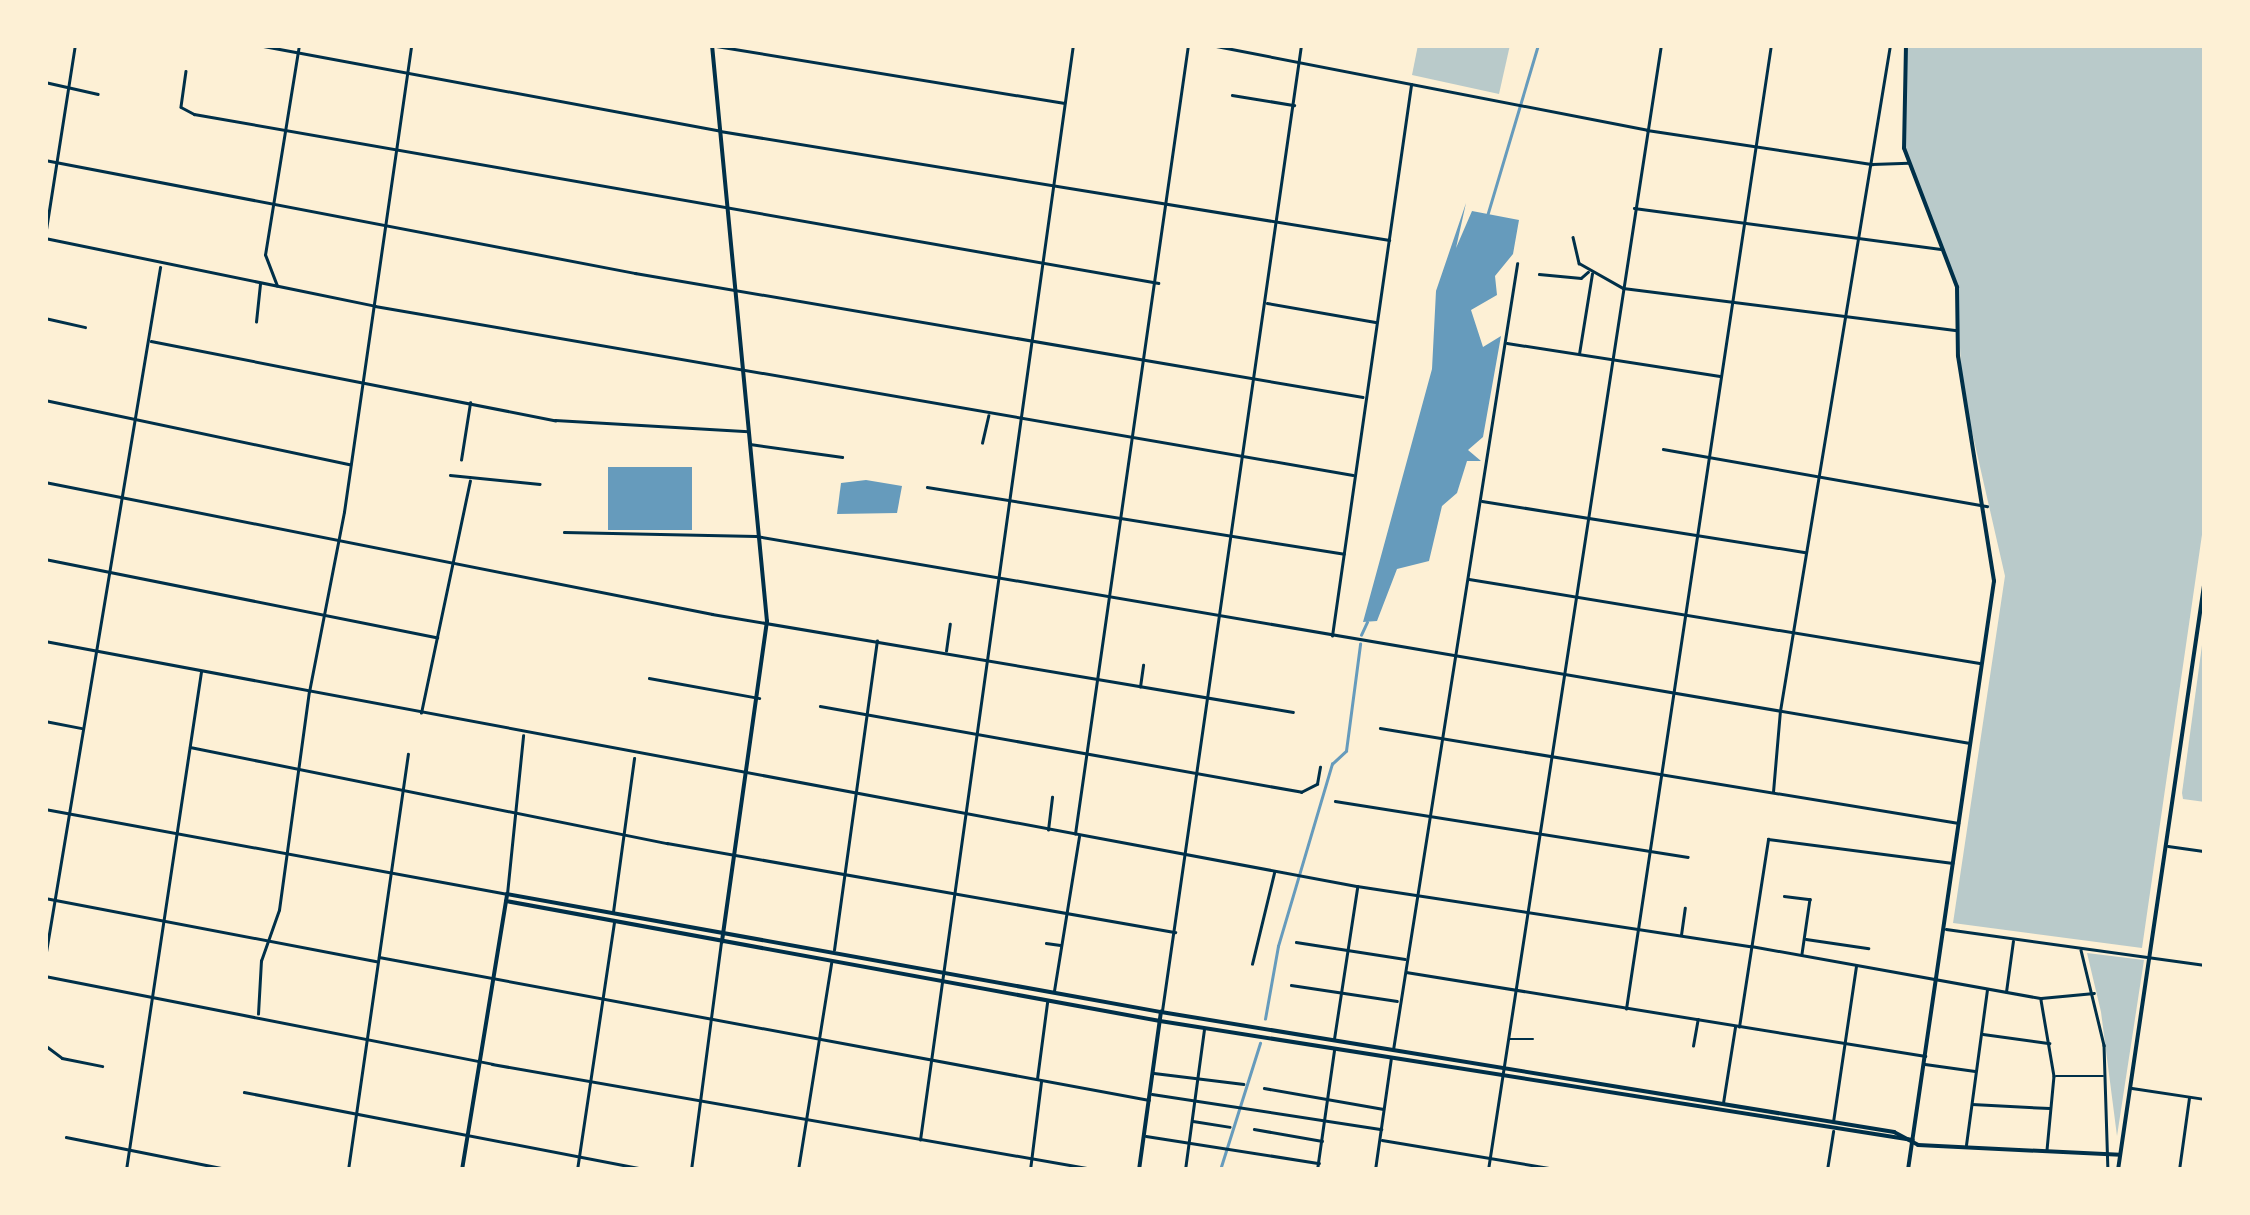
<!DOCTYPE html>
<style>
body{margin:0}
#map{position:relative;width:2250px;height:1215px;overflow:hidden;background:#fdf0d5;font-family:"Space Grotesk",sans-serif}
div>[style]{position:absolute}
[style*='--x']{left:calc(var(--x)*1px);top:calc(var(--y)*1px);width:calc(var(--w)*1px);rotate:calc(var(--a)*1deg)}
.green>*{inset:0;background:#b9caca}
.water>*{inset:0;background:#669bbc;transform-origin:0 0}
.stream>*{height:2.5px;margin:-1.25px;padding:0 1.25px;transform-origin:1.25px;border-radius:1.25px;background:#669bbc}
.minor>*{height:2.5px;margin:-1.25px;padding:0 1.25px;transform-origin:1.25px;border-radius:1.25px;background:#003049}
.tertiary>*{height:4px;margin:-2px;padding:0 2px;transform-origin:2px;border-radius:2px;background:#003049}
.secondary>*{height:4px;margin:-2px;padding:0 2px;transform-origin:2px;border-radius:2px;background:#003049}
span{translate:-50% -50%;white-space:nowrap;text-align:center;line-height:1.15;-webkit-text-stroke:8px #fdf0d5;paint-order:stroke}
.frame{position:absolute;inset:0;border:48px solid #fdf0d5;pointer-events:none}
</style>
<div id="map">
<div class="green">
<div style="clip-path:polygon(1418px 45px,1510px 45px,1499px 94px,1412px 75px)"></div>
<div style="clip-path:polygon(1906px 45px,2205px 45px,2205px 514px,2142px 948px,1953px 923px,2005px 576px,1962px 388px,1957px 287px,1904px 148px)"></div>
<div style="clip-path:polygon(2205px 623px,2205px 802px,2183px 799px,2182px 793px)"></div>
<div style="clip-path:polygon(2087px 953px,2144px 960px,2117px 1136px,2101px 1012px)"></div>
</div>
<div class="water">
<div style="clip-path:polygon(1466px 203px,1456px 248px,1472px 211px,1519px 220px,1513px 254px,1495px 276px,1497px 295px,1471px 310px,1483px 347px,1501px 336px,1483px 437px,1468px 450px,1481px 461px,1467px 461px,1457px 493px,1442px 506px,1429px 561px,1397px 569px,1377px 621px,1363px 622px,1432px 369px,1436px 291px)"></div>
<div style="left:608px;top:467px;width:84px;height:63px"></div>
<div style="clip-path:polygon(866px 480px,902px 486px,897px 513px,837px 514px,841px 483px)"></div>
</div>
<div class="stream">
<div style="--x:1487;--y:216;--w:178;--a:-73.4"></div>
<div style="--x:1361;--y:635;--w:14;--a:-65"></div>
<div style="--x:1265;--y:1019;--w:74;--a:-79.9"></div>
<div style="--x:1278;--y:946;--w:190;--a:-73.5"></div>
<div style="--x:1332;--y:764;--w:19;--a:-43"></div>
<div style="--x:1346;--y:751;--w:108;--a:-82.5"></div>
<div style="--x:1220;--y:1170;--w:133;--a:-72.5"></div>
</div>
<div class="minor">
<div style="--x:258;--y:45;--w:470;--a:10.5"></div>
<div style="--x:720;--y:131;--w:678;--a:9.25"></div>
<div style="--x:710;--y:45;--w:359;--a:9.3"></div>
<div style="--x:1211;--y:45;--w:444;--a:11"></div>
<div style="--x:1647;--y:130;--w:228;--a:8.6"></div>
<div style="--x:1872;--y:164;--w:36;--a:-2"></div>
<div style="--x:186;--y:71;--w:36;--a:98"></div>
<div style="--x:181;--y:107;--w:15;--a:28"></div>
<div style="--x:194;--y:114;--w:979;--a:9.94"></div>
<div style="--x:45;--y:82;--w:54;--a:12.8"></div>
<div style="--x:1232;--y:95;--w:63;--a:9.2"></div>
<div style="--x:45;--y:160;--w:601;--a:10.84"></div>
<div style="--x:635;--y:273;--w:738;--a:9.67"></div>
<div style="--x:1634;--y:208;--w:311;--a:7.6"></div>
<div style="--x:45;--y:236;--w:193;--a:-81.1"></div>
<div style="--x:1573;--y:237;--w:27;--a:77"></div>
<div style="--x:1579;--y:263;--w:51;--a:29.6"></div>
<div style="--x:1623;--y:288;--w:336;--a:7.2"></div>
<div style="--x:45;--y:238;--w:337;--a:11.6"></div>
<div style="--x:375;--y:306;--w:992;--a:9.8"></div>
<div style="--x:1539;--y:274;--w:42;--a:5.4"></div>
<div style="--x:1581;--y:278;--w:9;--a:-41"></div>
<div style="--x:277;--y:286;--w:33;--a:-111"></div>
<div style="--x:265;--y:255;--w:213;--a:-80.8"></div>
<div style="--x:1267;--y:303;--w:111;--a:9.9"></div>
<div style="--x:45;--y:318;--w:41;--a:12.7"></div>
<div style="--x:256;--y:322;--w:38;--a:-84"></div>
<div style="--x:151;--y:341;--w:412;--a:11.1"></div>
<div style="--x:555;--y:420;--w:193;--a:3.3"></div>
<div style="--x:1507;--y:343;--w:215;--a:8.8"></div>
<div style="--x:1579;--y:354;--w:81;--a:-80.8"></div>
<div style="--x:45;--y:400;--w:312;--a:11.9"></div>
<div style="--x:982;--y:443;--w:28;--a:-77"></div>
<div style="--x:750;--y:444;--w:93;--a:8"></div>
<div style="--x:1663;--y:449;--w:329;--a:10"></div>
<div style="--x:461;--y:460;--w:58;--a:-81"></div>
<div style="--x:450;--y:475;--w:90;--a:5.7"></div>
<div style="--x:45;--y:482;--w:680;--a:11.19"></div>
<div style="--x:712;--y:614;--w:589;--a:9.57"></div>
<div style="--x:927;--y:487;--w:422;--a:9.1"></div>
<div style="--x:1482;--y:501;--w:327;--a:9"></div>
<div style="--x:564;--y:532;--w:192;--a:1.2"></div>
<div style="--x:756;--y:536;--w:1231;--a:9.68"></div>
<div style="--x:45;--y:559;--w:400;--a:11.3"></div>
<div style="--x:1469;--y:579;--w:517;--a:9.35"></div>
<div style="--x:1332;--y:636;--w:557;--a:-81.84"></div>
<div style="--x:45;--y:641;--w:1335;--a:10.58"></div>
<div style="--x:1357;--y:886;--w:399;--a:8.7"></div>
<div style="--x:1751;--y:946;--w:295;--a:10.2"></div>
<div style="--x:2041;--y:998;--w:53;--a:-5.4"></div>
<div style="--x:946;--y:651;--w:27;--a:-82"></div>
<div style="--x:649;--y:678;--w:112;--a:10.3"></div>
<div style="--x:1140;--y:687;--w:22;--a:-82"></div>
<div style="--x:820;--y:706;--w:489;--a:10.1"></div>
<div style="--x:1301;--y:792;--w:18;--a:-27"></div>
<div style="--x:1317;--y:784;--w:17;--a:-80"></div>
<div style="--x:421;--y:713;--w:237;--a:-78.1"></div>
<div style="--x:45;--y:721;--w:37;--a:11"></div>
<div style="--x:1380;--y:728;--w:586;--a:9.33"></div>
<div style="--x:190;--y:747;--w:487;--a:11.4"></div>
<div style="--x:667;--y:843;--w:516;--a:9.94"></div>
<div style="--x:1773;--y:792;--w:81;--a:-85.1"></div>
<div style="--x:1780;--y:711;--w:675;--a:-80.62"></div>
<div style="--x:1335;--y:801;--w:357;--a:9"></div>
<div style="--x:45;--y:809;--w:470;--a:10.4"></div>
<div style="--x:507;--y:894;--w:159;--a:-84.2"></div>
<div style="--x:1048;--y:830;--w:33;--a:-83"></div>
<div style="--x:1075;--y:834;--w:797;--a:-81.85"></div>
<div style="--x:2168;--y:846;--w:37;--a:8"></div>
<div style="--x:1784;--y:896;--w:26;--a:7"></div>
<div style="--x:1810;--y:899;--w:56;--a:98.3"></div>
<div style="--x:45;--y:898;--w:337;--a:10.8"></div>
<div style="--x:613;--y:912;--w:155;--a:-82.2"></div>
<div style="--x:1946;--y:929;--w:261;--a:7.9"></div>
<div style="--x:1681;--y:935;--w:27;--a:-82"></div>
<div style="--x:1806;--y:939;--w:63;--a:8.3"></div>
<div style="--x:1296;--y:942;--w:110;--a:8.9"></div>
<div style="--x:1046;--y:943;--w:14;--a:8"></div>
<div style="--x:834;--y:950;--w:312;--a:-82.1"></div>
<div style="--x:2081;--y:950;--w:98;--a:76.4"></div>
<div style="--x:2104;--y:1045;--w:125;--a:88.2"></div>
<div style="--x:379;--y:957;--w:783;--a:10.52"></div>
<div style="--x:45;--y:958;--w:700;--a:-80.54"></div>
<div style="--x:1252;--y:964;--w:94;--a:-76.4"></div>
<div style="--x:1406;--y:972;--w:526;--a:9.19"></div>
<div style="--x:45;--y:976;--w:456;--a:11.1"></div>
<div style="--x:492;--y:1064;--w:615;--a:9.92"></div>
<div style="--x:1291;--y:985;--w:107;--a:8.6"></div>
<div style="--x:1054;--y:991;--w:156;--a:-80.8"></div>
<div style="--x:2006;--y:992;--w:51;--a:-82.2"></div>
<div style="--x:2041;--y:1000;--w:77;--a:80.3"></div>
<div style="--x:2054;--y:1076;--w:74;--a:95.4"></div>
<div style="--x:1626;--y:1009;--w:975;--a:-81.45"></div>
<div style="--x:1162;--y:1011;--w:976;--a:-81.81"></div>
<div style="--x:258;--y:1014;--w:53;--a:-86.8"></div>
<div style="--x:261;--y:961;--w:54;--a:-70.6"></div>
<div style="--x:279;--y:910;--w:220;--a:-82.2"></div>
<div style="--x:309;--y:692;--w:183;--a:-79"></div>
<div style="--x:344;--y:512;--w:472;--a:-81.8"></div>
<div style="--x:1739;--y:1027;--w:190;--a:-81.2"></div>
<div style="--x:1768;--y:839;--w:186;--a:7.4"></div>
<div style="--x:1983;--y:1034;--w:67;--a:7.8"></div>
<div style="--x:1334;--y:1039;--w:152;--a:-81.3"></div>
<div style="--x:1509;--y:1039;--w:24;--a:0"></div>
<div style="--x:45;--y:1045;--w:21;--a:37"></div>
<div style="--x:62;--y:1058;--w:41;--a:11.3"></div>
<div style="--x:1693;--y:1046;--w:27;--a:-80"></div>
<div style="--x:1393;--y:1050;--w:796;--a:-81.03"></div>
<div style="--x:1925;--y:1064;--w:50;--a:8"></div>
<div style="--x:1154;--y:1073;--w:90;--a:7"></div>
<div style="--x:2056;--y:1076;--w:47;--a:0"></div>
<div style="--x:1037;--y:1079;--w:77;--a:-82.5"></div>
<div style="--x:1264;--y:1088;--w:121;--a:10"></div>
<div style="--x:2132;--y:1088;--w:74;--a:8.6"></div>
<div style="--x:244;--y:1092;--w:412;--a:10.9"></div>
<div style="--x:1152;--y:1094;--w:232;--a:8.7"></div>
<div style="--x:1723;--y:1103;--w:77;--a:-81"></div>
<div style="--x:1972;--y:1104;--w:77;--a:3"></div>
<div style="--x:1193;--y:1121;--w:37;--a:9"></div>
<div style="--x:1833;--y:1122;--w:157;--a:-81.6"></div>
<div style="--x:1254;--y:1129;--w:69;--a:10"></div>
<div style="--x:1146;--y:1136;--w:175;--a:8.9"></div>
<div style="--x:66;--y:1137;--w:168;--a:11.3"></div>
<div style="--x:920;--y:1140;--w:1106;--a:-82.05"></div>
<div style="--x:1382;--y:1140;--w:181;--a:9.5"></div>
<div style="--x:1966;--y:1145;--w:156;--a:-82.3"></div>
<div style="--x:126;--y:1170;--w:504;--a:-81.44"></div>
<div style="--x:348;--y:1170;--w:420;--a:-81.8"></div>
<div style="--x:577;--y:1170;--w:250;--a:-81.5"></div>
<div style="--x:691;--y:1170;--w:229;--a:-82.5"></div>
<div style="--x:798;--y:1170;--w:210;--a:-80.9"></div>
<div style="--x:1030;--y:1170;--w:89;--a:-82.9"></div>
<div style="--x:1185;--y:1170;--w:141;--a:-82.3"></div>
<div style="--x:1317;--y:1170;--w:121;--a:-81.9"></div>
<div style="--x:1375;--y:1170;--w:113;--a:-81.9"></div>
<div style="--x:1488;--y:1170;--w:1138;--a:-81.26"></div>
<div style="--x:1827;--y:1170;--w:39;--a:-81"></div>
<div style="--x:2179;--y:1170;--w:73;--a:-82.1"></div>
</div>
<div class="tertiary">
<div style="--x:712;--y:45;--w:579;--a:84.55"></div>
<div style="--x:767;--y:621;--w:324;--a:98"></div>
<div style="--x:506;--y:901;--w:665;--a:10.4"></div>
<div style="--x:1160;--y:1021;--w:762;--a:8.98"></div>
<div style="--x:462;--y:1170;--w:280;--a:-80.7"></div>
<div style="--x:507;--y:894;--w:665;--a:10.23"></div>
<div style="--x:1161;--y:1012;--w:743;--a:9.3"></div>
<div style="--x:1894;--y:1132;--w:27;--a:28"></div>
<div style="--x:1918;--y:1145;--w:202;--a:2.8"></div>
<div style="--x:1139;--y:1170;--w:160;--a:-82.1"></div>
<div style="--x:2118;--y:1170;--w:597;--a:-81.63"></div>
</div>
<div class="secondary">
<div style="--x:1906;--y:45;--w:103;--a:91.1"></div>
<div style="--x:1904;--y:148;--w:149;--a:69.1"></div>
<div style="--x:1957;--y:287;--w:69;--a:89.2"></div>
<div style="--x:1958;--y:356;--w:228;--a:80.9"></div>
<div style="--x:1994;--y:581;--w:595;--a:98.31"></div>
</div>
<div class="frame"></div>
</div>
